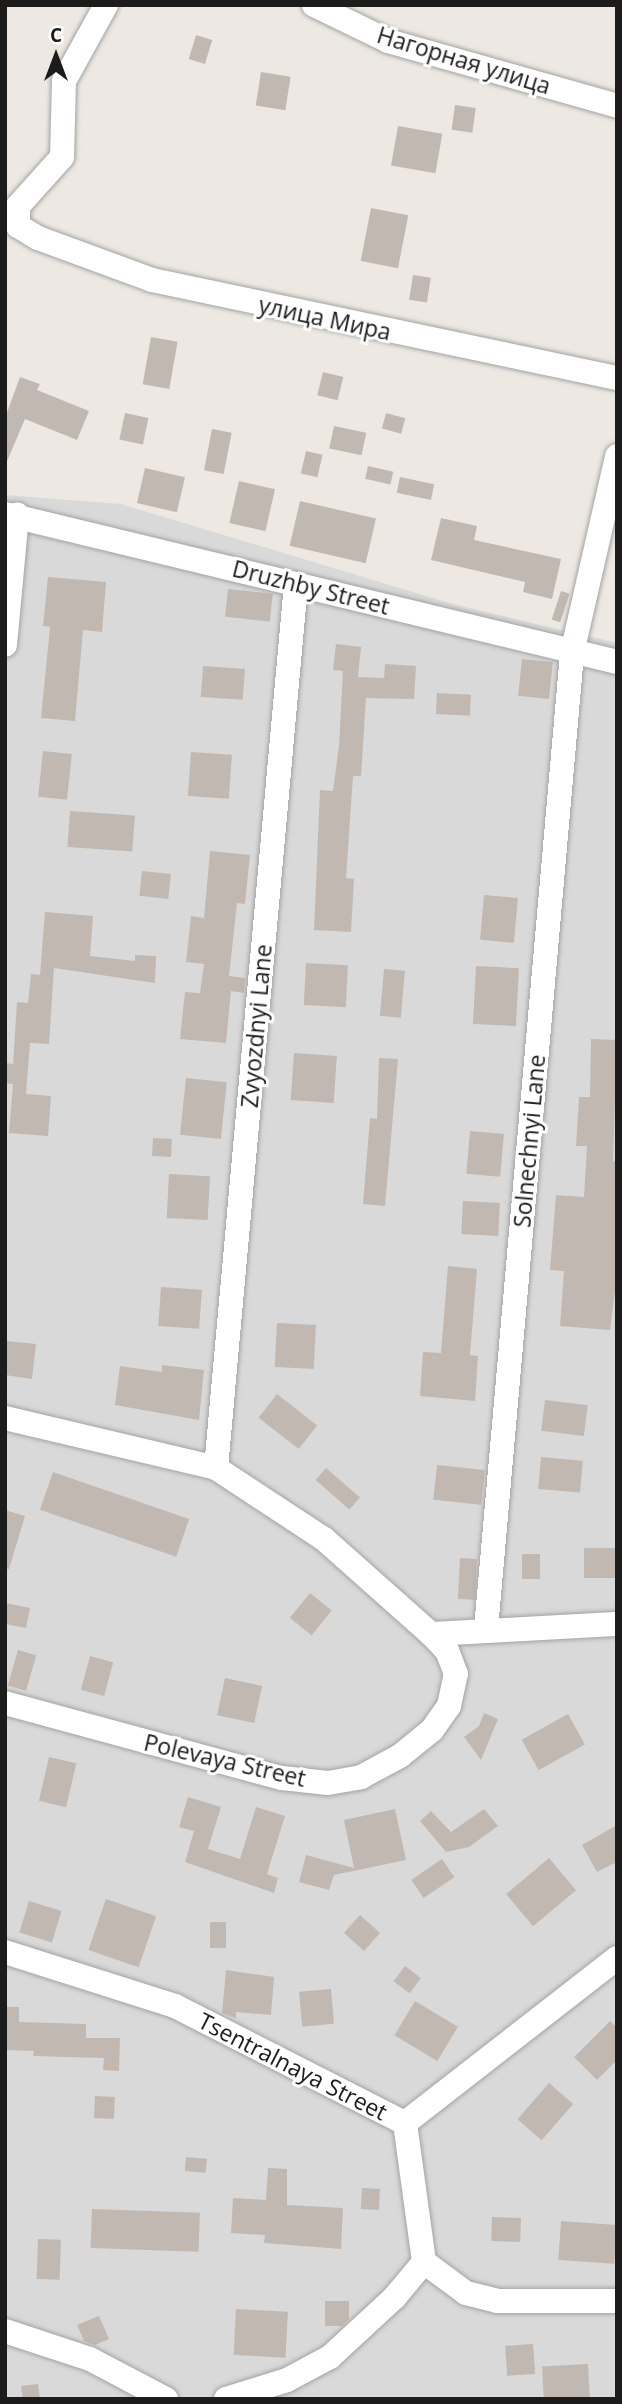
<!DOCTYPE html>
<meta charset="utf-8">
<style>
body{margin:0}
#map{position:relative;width:622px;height:2404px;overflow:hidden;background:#ede9e2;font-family:"Open Sans",sans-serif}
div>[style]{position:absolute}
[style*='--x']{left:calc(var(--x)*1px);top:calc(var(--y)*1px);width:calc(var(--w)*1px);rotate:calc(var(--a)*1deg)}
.residential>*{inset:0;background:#dad9d9}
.building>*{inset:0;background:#c2b8b2;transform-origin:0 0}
.roads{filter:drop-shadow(0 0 2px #a3a3a3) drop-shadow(0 0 2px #a3a3a3)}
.minor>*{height:24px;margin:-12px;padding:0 12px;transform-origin:12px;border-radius:12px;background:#fff}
span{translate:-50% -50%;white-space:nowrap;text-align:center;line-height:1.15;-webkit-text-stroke:6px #fff;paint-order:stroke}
.street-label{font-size:23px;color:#1c1c1c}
.frame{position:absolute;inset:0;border:7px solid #1c1c1c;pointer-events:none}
.north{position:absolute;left:21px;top:21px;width:70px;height:70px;-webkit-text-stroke:5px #fff;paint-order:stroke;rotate:0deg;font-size:19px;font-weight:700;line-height:28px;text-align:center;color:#1c1c1c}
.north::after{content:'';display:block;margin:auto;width:24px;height:32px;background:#1c1c1c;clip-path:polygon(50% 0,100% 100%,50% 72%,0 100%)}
</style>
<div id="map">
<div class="residential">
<div style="clip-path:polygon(5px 495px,121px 504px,456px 605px,617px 643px,617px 2399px,5px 2399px)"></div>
</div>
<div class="building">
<div style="left:196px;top:35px;width:17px;height:25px;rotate:17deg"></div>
<div style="left:261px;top:72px;width:30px;height:34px;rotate:9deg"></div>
<div style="left:455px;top:105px;width:21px;height:25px;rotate:8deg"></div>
<div style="left:398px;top:126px;width:45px;height:40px;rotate:10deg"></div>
<div style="left:371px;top:208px;width:38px;height:54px;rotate:11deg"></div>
<div style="left:413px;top:275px;width:18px;height:25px;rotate:9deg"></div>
<div style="left:151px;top:337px;width:27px;height:48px;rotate:10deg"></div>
<div style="left:323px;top:372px;width:21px;height:24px;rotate:14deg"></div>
<div style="clip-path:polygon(20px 377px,40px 384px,37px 390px,89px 411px,77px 440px,25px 419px,5px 466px,5px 418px)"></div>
<div style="left:125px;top:413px;width:24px;height:27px;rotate:12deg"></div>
<div style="left:386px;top:413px;width:20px;height:16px;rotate:15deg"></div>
<div style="left:334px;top:426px;width:33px;height:23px;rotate:12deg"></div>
<div style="left:212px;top:429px;width:20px;height:42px;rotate:11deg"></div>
<div style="left:306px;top:451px;width:17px;height:23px;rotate:13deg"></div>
<div style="left:368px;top:466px;width:26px;height:13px;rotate:13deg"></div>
<div style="left:145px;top:468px;width:41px;height:36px;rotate:13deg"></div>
<div style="left:400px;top:477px;width:35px;height:16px;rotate:12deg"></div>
<div style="left:239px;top:481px;width:37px;height:43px;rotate:13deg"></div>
<div style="left:300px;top:501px;width:78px;height:46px;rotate:13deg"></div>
<div style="clip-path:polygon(441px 518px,477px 526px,474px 540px,561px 559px,552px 599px,523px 592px,525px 582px,431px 560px)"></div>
<div style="clip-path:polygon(48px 577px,106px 582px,102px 632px,83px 630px,75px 721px,41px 718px,50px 627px,43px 626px)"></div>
<div style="left:228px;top:589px;width:45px;height:28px;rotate:6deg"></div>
<div style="left:561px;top:591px;width:9px;height:30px;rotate:18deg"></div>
<div style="clip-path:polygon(336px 644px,361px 647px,358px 677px,384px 678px,385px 664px,416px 666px,414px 699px,366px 698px,361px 776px,353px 776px,346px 878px,354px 879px,351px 932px,314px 930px,320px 790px,333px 791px,339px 746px,343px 671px,333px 670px)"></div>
<div style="left:522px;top:659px;width:31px;height:37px;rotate:6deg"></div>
<div style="left:203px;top:666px;width:42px;height:31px;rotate:4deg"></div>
<div style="left:437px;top:693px;width:34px;height:21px;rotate:3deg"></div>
<div style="left:43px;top:751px;width:29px;height:46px;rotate:6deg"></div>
<div style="left:191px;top:752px;width:41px;height:44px;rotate:4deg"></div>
<div style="left:70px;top:811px;width:65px;height:36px;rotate:4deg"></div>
<div style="clip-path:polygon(210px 851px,250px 855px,245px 904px,237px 903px,229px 976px,245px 978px,244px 993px,231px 991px,226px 1043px,180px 1039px,185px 992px,200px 993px,204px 964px,186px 962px,191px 916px,204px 918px)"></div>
<div style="left:142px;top:871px;width:29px;height:25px;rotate:6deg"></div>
<div style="left:484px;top:895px;width:34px;height:45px;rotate:5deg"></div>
<div style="clip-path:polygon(45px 912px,93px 916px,90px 956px,135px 961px,135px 955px,156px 956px,155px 983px,54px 968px,49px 1044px,30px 1043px,26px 1094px,51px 1096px,48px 1136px,9px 1133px,13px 1084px,5px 1083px,5px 1063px,13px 1064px,17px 1002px,28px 1003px,31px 974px,40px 975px)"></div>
<div style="left:306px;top:963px;width:42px;height:42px;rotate:3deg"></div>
<div style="left:476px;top:966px;width:43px;height:58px;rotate:3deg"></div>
<div style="left:384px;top:969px;width:21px;height:47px;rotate:5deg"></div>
<div style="clip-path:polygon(591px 1039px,617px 1040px,613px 1161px,617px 1162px,617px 1275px,610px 1330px,560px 1326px,564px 1271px,550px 1270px,556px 1195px,584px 1197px,587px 1146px,576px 1146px,579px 1097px,590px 1097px)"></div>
<div style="left:294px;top:1053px;width:43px;height:47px;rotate:4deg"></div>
<div style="clip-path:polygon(379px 1058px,398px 1059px,385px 1206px,363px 1204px,370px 1118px,377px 1119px)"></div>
<div style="left:186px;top:1078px;width:41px;height:57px;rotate:6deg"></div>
<div style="left:470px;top:1131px;width:34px;height:43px;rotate:5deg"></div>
<div style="left:153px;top:1138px;width:19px;height:18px;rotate:3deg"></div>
<div style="left:169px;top:1174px;width:41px;height:44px;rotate:3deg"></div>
<div style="left:463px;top:1201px;width:37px;height:33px;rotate:3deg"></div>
<div style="clip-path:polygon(448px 1266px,477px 1269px,470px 1355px,478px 1356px,475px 1401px,420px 1396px,423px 1352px,441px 1353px)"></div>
<div style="left:161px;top:1287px;width:41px;height:39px;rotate:4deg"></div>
<div style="left:277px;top:1323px;width:39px;height:44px;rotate:3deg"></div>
<div style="clip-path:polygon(5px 1341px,36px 1344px,32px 1379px,5px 1375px)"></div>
<div style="clip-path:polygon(162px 1365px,204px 1370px,199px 1420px,115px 1405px,120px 1366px,162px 1372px)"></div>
<div style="left:277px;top:1394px;width:51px;height:30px;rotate:38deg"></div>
<div style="left:545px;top:1400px;width:43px;height:31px;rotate:7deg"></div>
<div style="left:541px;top:1457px;width:42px;height:32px;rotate:5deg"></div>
<div style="left:437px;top:1465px;width:48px;height:35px;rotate:6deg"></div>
<div style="left:326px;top:1468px;width:45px;height:16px;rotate:41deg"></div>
<div style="left:53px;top:1472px;width:144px;height:40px;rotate:19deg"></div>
<div style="clip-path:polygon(5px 1510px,25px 1516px,9px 1569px,5px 1568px)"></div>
<div style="left:617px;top:1548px;width:30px;height:33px;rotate:90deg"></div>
<div style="left:522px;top:1554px;width:18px;height:25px"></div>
<div style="left:460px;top:1558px;width:17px;height:41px;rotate:3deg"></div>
<div style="left:310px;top:1593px;width:28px;height:32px;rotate:39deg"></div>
<div style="clip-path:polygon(5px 1603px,30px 1608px,26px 1628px,5px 1624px)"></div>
<div style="left:18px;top:1650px;width:19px;height:37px;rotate:16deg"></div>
<div style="left:90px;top:1656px;width:24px;height:35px;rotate:15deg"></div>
<div style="left:225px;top:1678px;width:38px;height:38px;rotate:12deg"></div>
<div style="clip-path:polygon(484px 1713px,498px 1719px,481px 1760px,464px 1737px,479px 1726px)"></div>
<div style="left:568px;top:1714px;width:35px;height:53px;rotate:61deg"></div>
<div style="left:49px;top:1757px;width:28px;height:45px;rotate:13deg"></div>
<div style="clip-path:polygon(188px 1797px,221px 1807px,208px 1849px,240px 1859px,256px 1807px,285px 1816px,267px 1874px,278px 1878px,274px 1893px,185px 1862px,194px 1831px,179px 1827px)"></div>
<div style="clip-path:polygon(395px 1809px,406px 1860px,334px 1875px,329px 1890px,299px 1882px,306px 1855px,354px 1868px,344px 1820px)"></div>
<div style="clip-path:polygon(484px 1809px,498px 1826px,469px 1847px,446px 1852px,420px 1821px,431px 1811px,451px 1832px)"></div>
<div style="clip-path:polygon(617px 1825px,617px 1862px,597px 1872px,582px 1845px)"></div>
<div style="left:549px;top:1858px;width:42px;height:56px;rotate:50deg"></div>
<div style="left:442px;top:1859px;width:22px;height:37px;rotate:56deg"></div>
<div style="left:106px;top:1899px;width:53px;height:54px;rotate:19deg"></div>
<div style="left:29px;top:1901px;width:34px;height:33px;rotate:17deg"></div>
<div style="left:360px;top:1915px;width:27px;height:24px;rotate:42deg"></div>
<div style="left:210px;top:1922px;width:16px;height:26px"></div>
<div style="left:405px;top:1966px;width:20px;height:19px;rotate:37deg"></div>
<div style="clip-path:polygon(226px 1970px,274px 1977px,271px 2015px,236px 2012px,236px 2018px,222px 2013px)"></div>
<div style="left:331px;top:1989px;width:35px;height:32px;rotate:85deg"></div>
<div style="left:415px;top:2001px;width:50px;height:40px;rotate:31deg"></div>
<div style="clip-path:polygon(5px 2007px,19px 2007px,19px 2022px,86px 2024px,86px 2038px,120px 2038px,119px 2071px,103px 2070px,104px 2058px,33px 2056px,34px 2051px,5px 2050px)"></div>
<div style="clip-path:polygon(610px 2021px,617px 2028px,617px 2060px,597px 2080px,574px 2057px)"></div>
<div style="left:549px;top:2083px;width:32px;height:48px;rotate:41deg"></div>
<div style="left:95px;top:2096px;width:20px;height:22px;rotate:3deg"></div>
<div style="left:186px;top:2157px;width:21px;height:14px;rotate:5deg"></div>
<div style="clip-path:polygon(268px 2168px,287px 2169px,287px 2205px,343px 2208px,341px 2249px,264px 2243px,265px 2235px,231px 2233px,233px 2198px,266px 2200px)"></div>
<div style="left:362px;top:2188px;width:18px;height:21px;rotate:3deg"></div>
<div style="left:92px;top:2209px;width:108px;height:39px;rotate:2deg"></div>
<div style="left:492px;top:2217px;width:29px;height:24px;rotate:2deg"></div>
<div style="left:561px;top:2221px;width:56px;height:39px;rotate:4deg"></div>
<div style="left:38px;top:2239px;width:23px;height:40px;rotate:2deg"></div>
<div style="clip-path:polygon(325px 2301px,349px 2301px,349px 2319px,342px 2326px,325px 2326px)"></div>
<div style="left:236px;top:2309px;width:52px;height:46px;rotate:3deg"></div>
<div style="clip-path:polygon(99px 2316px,109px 2339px,95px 2345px,84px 2341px,77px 2325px)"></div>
<div style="left:533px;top:2344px;width:30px;height:28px;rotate:86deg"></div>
<div style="left:588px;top:2364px;width:35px;height:46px;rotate:87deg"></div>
<div style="clip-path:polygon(38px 2384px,40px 2399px,23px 2399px,21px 2386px)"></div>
</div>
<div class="roads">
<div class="minor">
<div style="--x:106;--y:5;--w:87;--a:118.9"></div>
<div style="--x:64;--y:81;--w:76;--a:91.5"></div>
<div style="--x:62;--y:157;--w:66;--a:131.9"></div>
<div style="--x:18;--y:206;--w:20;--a:90"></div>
<div style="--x:18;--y:226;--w:23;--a:31"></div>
<div style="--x:38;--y:238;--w:121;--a:20.2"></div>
<div style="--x:152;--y:280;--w:475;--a:11.9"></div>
<div style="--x:314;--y:5;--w:82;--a:25.9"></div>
<div style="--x:388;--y:41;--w:238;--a:15.8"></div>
<div style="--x:5;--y:514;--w:630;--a:13.59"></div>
<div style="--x:5;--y:645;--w:131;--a:-84.7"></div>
<div style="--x:5;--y:1418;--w:217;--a:13.3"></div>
<div style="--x:216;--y:1468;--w:129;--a:33.3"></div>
<div style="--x:324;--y:1539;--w:143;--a:41.6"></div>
<div style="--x:216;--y:1468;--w:888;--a:-84.83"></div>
<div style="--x:486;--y:1629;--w:980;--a:-84.96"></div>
<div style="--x:572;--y:653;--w:202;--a:-77.1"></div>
<div style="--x:5;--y:1703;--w:287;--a:15.2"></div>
<div style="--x:282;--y:1778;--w:46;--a:6.2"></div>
<div style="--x:328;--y:1783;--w:34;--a:-10"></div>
<div style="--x:361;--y:1777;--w:44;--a:-28.3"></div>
<div style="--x:400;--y:1756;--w:41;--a:-39.1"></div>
<div style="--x:432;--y:1730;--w:29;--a:-55"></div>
<div style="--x:449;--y:1706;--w:33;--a:-78"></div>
<div style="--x:456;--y:1674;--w:25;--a:-111"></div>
<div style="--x:447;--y:1651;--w:23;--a:-133"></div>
<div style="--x:431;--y:1634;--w:186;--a:-3.1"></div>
<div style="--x:5;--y:1952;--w:178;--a:17.6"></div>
<div style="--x:175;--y:2006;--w:258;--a:27"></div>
<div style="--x:405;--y:2123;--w:269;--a:-37.9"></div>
<div style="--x:405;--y:2123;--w:140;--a:82.2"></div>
<div style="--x:5;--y:2331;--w:89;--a:18.2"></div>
<div style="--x:90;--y:2359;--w:86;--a:27.8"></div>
<div style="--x:226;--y:2399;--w:64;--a:-17.3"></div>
<div style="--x:287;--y:2380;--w:49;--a:-28.1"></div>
<div style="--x:330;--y:2357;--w:87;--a:-42.7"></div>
<div style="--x:394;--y:2298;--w:47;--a:-50.2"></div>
<div style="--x:424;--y:2262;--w:52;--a:36.4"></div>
<div style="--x:466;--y:2293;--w:32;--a:14"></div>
<div style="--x:497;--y:2301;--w:120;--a:0"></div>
</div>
</div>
<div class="street-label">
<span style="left:464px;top:60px;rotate:17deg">Нагорная улица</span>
<span style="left:325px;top:318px;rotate:12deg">улица Мира</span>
<span style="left:311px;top:587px;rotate:14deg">Druzhby Street</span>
<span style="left:256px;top:1026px;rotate:-85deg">Zvyozdnyi Lane</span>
<span style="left:529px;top:1141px;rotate:-85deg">Solnechnyi Lane</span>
<span style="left:225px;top:1760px;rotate:13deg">Polevaya Street</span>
<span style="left:293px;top:2066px;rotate:27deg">Tsentralnaya Street</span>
</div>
<div class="frame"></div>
<div class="north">С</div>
</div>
